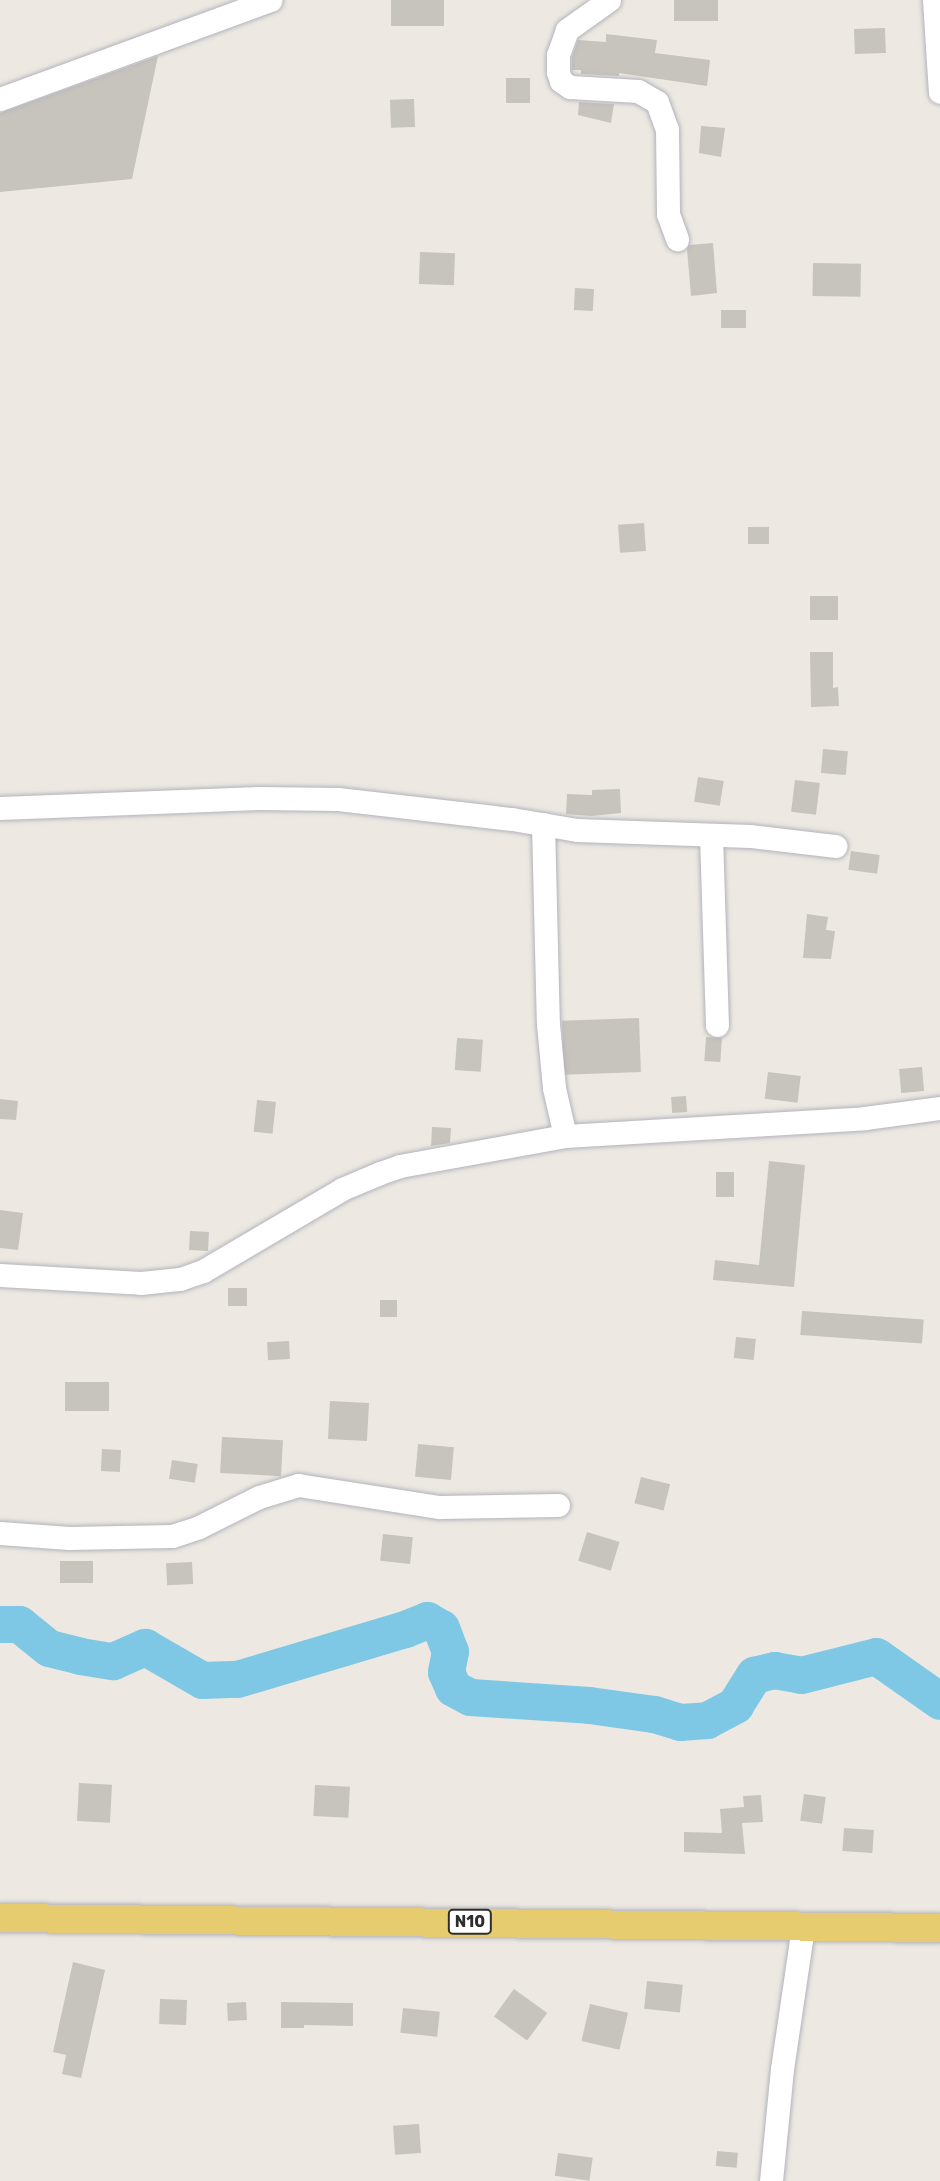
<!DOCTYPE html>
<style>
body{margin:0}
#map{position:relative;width:940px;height:2181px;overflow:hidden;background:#ede9e2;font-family:Rubik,sans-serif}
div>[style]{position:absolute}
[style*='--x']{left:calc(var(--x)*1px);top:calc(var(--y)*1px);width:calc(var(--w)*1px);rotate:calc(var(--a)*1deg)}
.river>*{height:37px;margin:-18.5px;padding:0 18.5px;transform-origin:18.5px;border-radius:18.5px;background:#7fc8e5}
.building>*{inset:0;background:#c7c3bd;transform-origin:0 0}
.roads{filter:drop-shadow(0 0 2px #b2b3bc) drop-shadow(0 0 2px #b2b3bc)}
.minor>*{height:23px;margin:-11.5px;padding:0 11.5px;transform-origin:11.5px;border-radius:11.5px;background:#fff}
.major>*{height:28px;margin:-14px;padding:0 14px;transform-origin:14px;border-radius:14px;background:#e6cc6f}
span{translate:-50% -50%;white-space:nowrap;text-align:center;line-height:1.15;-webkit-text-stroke:5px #fff;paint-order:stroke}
.shield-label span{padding:2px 5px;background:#fff;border:2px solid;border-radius:5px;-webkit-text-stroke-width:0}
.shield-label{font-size:16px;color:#2e2e2e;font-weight:700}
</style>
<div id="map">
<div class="river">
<div style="--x:0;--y:1624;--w:19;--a:0"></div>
<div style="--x:19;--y:1624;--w:38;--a:39"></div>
<div style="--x:49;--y:1648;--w:32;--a:14"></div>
<div style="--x:80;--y:1656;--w:33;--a:9"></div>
<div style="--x:113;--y:1661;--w:35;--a:-24"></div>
<div style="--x:145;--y:1647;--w:66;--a:30.1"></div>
<div style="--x:202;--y:1680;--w:35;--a:-2"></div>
<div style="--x:237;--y:1679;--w:175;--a:-16.6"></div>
<div style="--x:405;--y:1629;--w:24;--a:-22"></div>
<div style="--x:427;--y:1620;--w:16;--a:30"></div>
<div style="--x:441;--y:1628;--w:25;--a:69"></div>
<div style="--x:450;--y:1651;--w:21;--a:101"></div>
<div style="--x:446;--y:1672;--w:17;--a:66"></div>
<div style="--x:453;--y:1688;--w:19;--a:28"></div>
<div style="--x:470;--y:1697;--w:119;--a:3.8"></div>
<div style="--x:589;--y:1705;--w:66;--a:7.9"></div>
<div style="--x:654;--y:1714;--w:27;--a:17"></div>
<div style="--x:680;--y:1722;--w:27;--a:-4"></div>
<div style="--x:707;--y:1720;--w:32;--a:-28"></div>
<div style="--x:735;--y:1705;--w:36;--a:-58"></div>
<div style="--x:754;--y:1675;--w:21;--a:-14"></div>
<div style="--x:774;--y:1670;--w:27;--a:10"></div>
<div style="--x:801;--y:1675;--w:77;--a:-14.2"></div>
<div style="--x:876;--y:1656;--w:78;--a:35.1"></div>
</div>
<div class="building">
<div style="left:391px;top:0;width:53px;height:26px"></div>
<div style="left:674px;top:0;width:44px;height:21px"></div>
<div style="left:885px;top:28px;width:25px;height:31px;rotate:88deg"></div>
<div style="clip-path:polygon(606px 34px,657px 40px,655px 53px,710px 60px,707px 86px,619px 73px,619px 76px,581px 74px,581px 70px,572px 70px,572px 57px,578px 40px,606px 42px)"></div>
<div style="clip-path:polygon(158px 56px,132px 179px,0 192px,0 113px)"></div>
<div style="left:506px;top:78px;width:24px;height:25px"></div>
<div style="left:414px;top:99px;width:28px;height:24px;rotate:88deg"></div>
<div style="clip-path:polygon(579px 102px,614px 104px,611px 123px,578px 115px)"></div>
<div style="clip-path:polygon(701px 126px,725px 128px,721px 157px,699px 153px)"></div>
<div style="clip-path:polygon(713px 243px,717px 293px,691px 296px,687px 249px,689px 245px)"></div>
<div style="left:420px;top:252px;width:35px;height:32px;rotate:2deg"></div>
<div style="left:813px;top:263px;width:48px;height:33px;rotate:1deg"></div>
<div style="left:575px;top:288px;width:19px;height:22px;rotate:3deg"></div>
<div style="left:721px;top:310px;width:25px;height:18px"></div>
<div style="left:644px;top:523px;width:28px;height:26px;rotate:86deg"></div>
<div style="left:748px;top:527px;width:21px;height:17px"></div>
<div style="left:810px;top:596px;width:28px;height:24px"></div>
<div style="clip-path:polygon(810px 652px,833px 652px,833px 688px,838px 687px,839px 706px,811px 707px)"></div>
<div style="left:823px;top:749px;width:25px;height:24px;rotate:5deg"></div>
<div style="left:698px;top:777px;width:26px;height:25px;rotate:9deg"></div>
<div style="left:795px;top:780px;width:25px;height:32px;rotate:7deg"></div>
<div style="clip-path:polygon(620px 789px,621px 813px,591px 816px,566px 814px,567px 794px,592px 795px,592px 790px)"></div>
<div style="left:851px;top:851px;width:29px;height:19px;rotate:8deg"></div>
<div style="clip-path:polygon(807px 914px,828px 917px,826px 930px,835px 931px,831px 959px,803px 958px)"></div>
<div style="left:639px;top:1018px;width:54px;height:77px;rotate:88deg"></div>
<div style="left:706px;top:1037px;width:16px;height:24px;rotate:4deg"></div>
<div style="left:457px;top:1038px;width:26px;height:32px;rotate:4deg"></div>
<div style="left:922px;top:1067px;width:24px;height:23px;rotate:85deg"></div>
<div style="left:768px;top:1072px;width:33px;height:27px;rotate:7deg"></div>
<div style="left:686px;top:1096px;width:16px;height:15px;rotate:86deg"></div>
<div style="clip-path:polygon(0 1099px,18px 1101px,16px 1120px,0 1119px)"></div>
<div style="left:257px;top:1100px;width:19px;height:32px;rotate:6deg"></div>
<div style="clip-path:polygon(432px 1127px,451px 1128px,450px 1143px,431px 1146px)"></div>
<div style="clip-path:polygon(769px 1161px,805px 1165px,794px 1287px,713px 1280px,715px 1260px,759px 1265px)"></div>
<div style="left:716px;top:1172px;width:18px;height:25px"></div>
<div style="clip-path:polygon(0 1210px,23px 1213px,18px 1250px,0 1248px)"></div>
<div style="left:190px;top:1231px;width:19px;height:19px;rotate:3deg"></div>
<div style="left:228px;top:1288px;width:19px;height:18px"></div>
<div style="left:397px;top:1300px;width:17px;height:17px;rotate:90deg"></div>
<div style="left:802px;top:1311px;width:122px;height:24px;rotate:4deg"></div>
<div style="left:736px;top:1337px;width:20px;height:21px;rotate:6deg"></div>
<div style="left:289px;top:1341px;width:18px;height:22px;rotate:87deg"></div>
<div style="left:65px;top:1382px;width:44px;height:29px"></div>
<div style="left:330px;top:1401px;width:39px;height:38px;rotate:3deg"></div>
<div style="left:222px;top:1437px;width:61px;height:36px;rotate:3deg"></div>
<div style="left:418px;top:1444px;width:36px;height:33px;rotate:5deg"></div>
<div style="left:102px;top:1449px;width:19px;height:22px;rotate:3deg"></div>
<div style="left:172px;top:1460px;width:26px;height:19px;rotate:9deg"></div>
<div style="left:641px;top:1477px;width:30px;height:27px;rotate:14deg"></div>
<div style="left:587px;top:1532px;width:34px;height:30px;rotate:17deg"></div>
<div style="left:383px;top:1534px;width:30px;height:27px;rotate:6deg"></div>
<div style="left:60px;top:1561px;width:33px;height:22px"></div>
<div style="left:192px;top:1562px;width:22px;height:26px;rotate:87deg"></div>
<div style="left:79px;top:1783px;width:33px;height:38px;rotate:3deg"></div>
<div style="left:315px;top:1785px;width:35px;height:31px;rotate:3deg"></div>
<div style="left:804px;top:1794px;width:22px;height:27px;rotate:8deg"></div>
<div style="clip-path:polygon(761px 1795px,763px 1822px,742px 1823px,745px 1854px,684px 1852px,684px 1832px,722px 1833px,720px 1809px,744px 1807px,743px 1796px)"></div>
<div style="left:844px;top:1828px;width:30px;height:23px;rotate:4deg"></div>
<div style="clip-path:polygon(73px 1962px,105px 1970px,81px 2078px,62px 2074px,66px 2055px,53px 2052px)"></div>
<div style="left:647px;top:1981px;width:36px;height:28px;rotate:6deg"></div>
<div style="left:514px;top:1989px;width:41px;height:34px;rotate:36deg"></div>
<div style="left:160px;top:1999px;width:27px;height:25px;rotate:2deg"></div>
<div style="left:246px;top:2002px;width:18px;height:19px;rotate:87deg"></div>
<div style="clip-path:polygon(281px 2002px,353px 2003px,353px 2026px,304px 2025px,304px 2028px,281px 2028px)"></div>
<div style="left:590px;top:2004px;width:39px;height:38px;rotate:13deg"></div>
<div style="left:403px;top:2008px;width:37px;height:25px;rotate:6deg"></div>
<div style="left:419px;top:2124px;width:29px;height:26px;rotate:86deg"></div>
<div style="left:717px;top:2151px;width:21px;height:15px;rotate:5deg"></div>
<div style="left:558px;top:2153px;width:35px;height:23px;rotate:8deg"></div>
</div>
<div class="roads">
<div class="minor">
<div style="--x:609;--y:0;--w:52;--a:144.5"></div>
<div style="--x:567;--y:30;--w:27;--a:110"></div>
<div style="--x:558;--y:55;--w:17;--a:90"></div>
<div style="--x:558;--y:72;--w:9;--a:72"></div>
<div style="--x:561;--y:81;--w:11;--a:34"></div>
<div style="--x:570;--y:87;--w:68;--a:3.4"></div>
<div style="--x:638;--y:91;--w:22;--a:30"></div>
<div style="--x:657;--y:102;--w:29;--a:70"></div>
<div style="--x:667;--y:129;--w:85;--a:89.3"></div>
<div style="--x:668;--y:214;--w:27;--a:70"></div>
<div style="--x:934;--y:0;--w:92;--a:86.3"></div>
<div style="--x:0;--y:99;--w:288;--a:-20.1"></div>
<div style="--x:0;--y:808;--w:259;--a:-2.2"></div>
<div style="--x:259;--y:798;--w:79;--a:0.7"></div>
<div style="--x:338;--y:799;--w:175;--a:6.6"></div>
<div style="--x:512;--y:819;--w:66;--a:9.6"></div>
<div style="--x:577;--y:830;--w:173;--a:2"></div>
<div style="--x:750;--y:836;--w:86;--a:6.7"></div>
<div style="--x:543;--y:824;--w:200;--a:88.6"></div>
<div style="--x:548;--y:1024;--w:64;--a:84.6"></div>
<div style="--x:554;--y:1088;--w:49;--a:77.1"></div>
<div style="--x:711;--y:835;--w:190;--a:88.2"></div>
<div style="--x:0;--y:1275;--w:141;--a:3.2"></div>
<div style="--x:141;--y:1283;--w:39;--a:-6"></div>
<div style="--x:180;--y:1279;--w:24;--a:-19"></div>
<div style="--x:203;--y:1271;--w:161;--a:-30.5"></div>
<div style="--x:342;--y:1189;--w:41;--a:-22.8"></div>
<div style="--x:380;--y:1173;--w:21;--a:-19"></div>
<div style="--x:400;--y:1166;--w:168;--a:-10.3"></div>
<div style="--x:565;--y:1136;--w:301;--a:-3.4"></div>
<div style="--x:865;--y:1118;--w:76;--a:-7.6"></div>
<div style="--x:0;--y:1533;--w:69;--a:4.1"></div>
<div style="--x:69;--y:1538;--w:103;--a:-1.1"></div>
<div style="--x:172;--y:1536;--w:28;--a:-18"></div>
<div style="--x:199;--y:1527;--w:67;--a:-26.6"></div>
<div style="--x:259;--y:1497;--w:41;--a:-17.1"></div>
<div style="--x:298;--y:1485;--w:143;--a:8.9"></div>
<div style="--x:439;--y:1507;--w:119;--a:-1"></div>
<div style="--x:771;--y:2181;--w:113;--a:-84.4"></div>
<div style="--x:782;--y:2069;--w:145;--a:-81.6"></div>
</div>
<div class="major">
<div style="--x:0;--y:1918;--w:940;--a:0.61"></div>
</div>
</div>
<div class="shield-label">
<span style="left:470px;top:1922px">N10</span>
</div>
</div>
